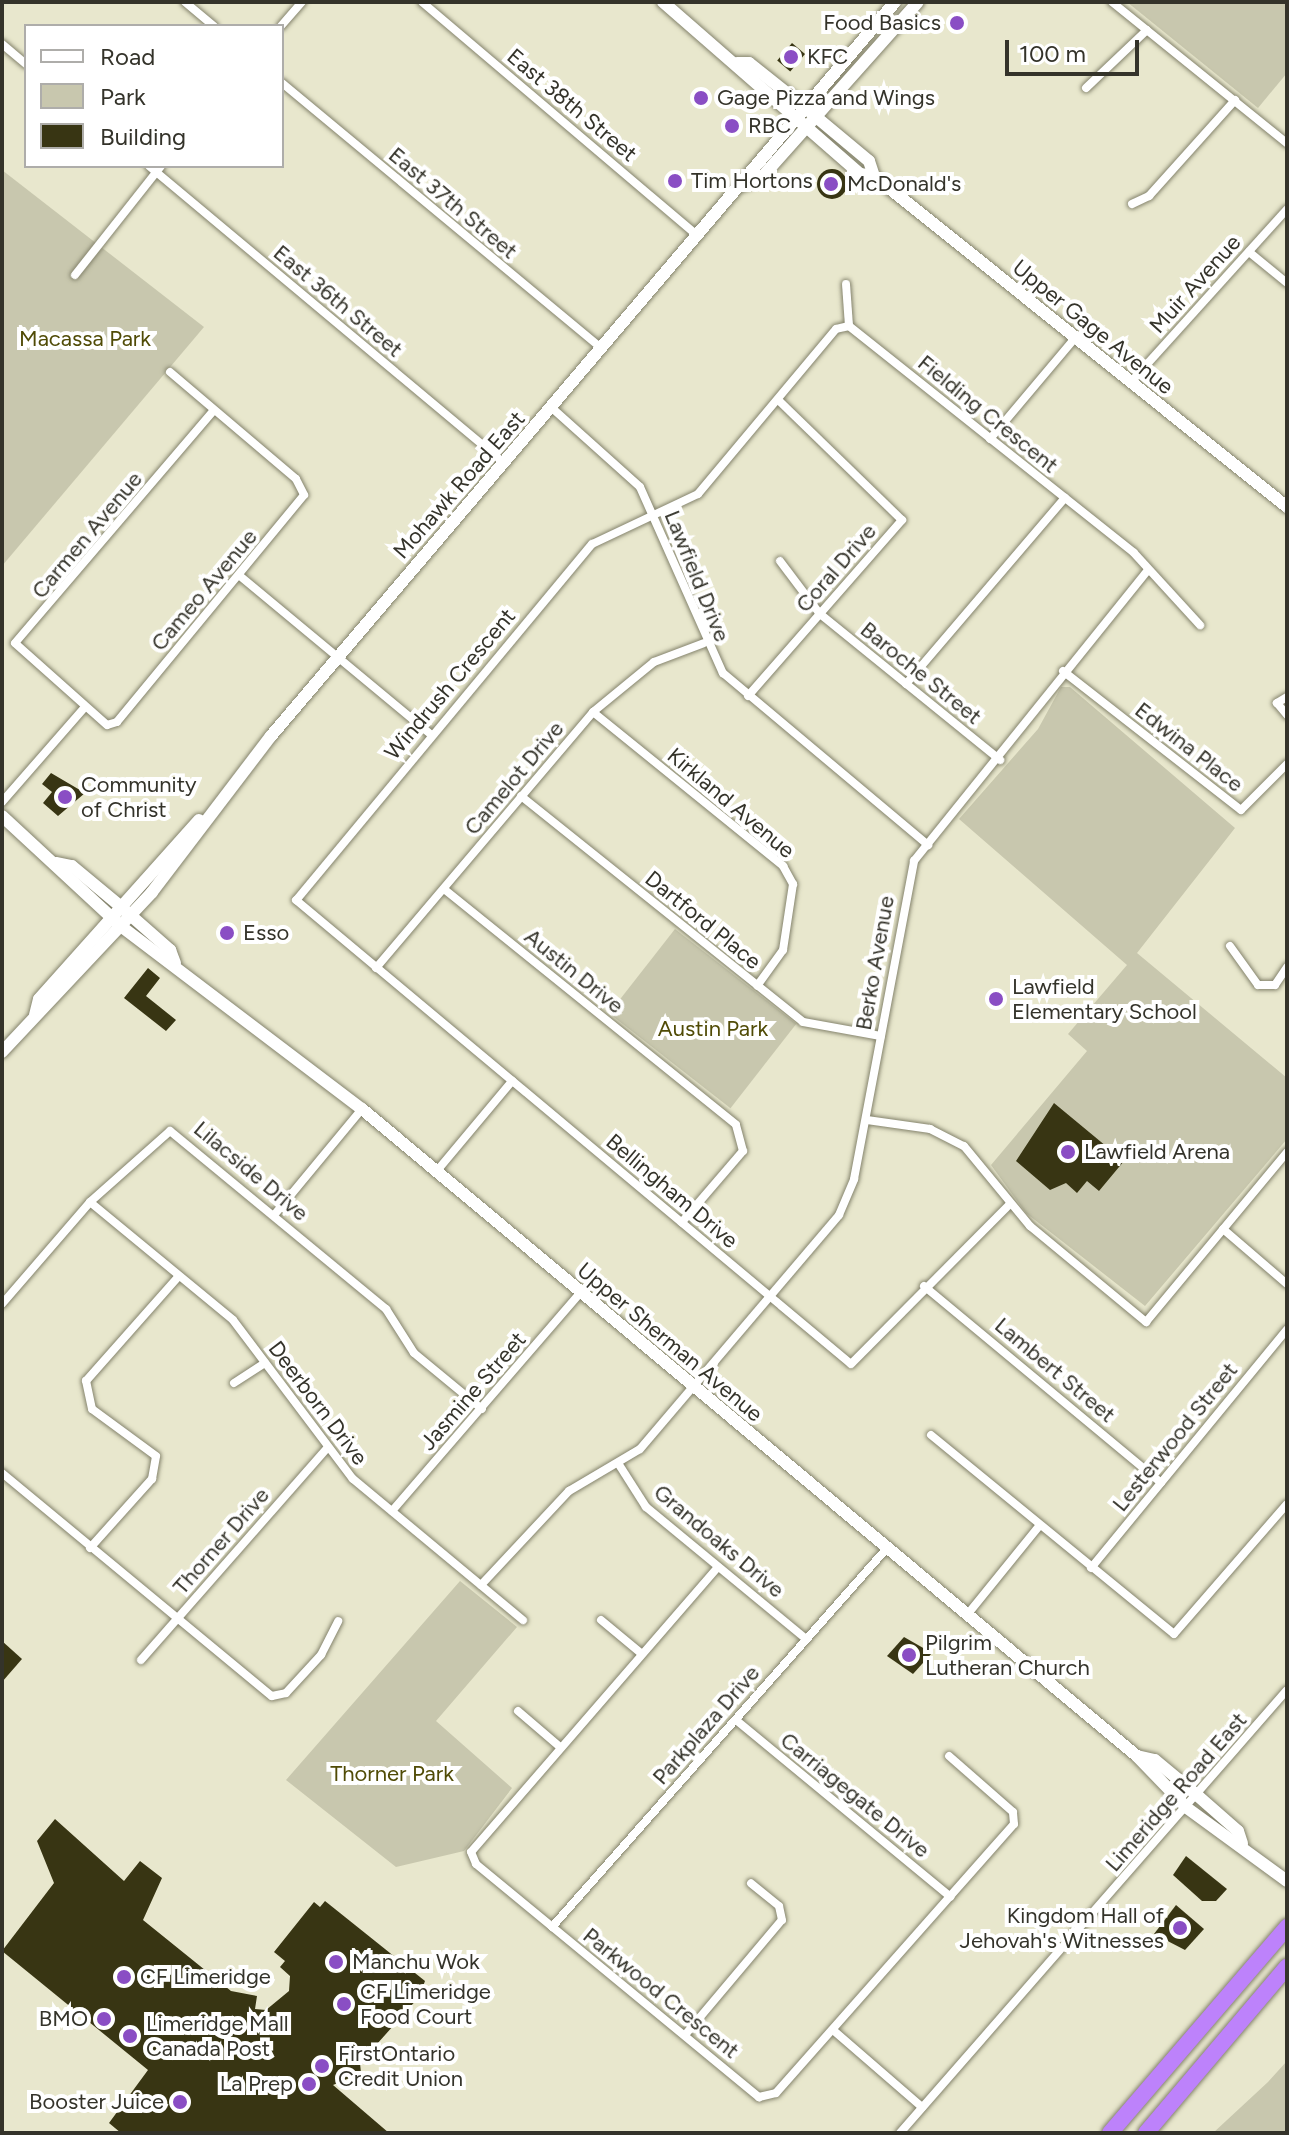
<!DOCTYPE html>
<style>
body{margin:0}
#map{position:relative;width:1289px;height:2135px;overflow:hidden;background:#e8e7cd;font-family:Figtree,sans-serif}
div>[style]{position:absolute}
[style*='--x']{left:calc(var(--x)*1px);top:calc(var(--y)*1px);width:calc(var(--w)*1px);rotate:calc(var(--a)*1deg)}
.green>*{inset:0;background:#c8c7ae;transform-origin:0 0}
.building>*{inset:0;background:#383513;transform-origin:0 0}
.round{border-radius:50%}
.roads{filter:drop-shadow(0 0 2px #84836c) drop-shadow(0 0 2px #84836c)}
.minor>*{height:8px;margin:-4px;padding:0 4px;transform-origin:4px;border-radius:4px;background:#fff}
.secondary>*{height:12px;margin:-6px;padding:0 6px;transform-origin:6px;border-radius:6px;background:#fff}
.motorway>*{height:16px;margin:-8px;padding:0 8px;transform-origin:8px;border-radius:8px;background:#bd82fb}
.dots>*{width:22px;height:22px;translate:-50% -50%;box-sizing:border-box;border:4px solid #fff;border-radius:50%}
span{translate:-50% -50%;white-space:nowrap;text-align:center;line-height:1.15;-webkit-text-stroke:8px #fff;paint-order:stroke}
.poi-label{font-size:22px;color:#34332a}
.right{translate:-100% -50%;text-align:right}
.left{translate:0 -50%;text-align:left}
.street-label{font-size:22px;color:#34332a}
.park-label{font-size:22px;color:#504b06}
.frame{position:absolute;inset:0;border:4px solid #34332a;pointer-events:none}
.legend{position:absolute;left:24px;top:24px;width:260px;height:144px;box-sizing:border-box;background:#fff;border:2px solid #aeadaa;margin:0;padding:10px 14px;list-style:none;font-size:24px;color:#34332a}
.legend li{display:flex;align-items:center;gap:16px;height:40px}
.legend b{width:40px;border:2px solid #aeadaa}
.scale{position:absolute;left:1005px;top:40px;width:134px;height:36px;box-sizing:border-box;border:4px solid #34332a;border-top:0;padding-left:10px;font-size:24px;line-height:28px;white-space:nowrap;color:#34332a;-webkit-text-stroke:6px #fff;paint-order:stroke}
</style>
<div id="map">
<div class="green">
<div style="clip-path:polygon(1127px 2px,1287px 2px,1287px 73px,1258px 108px)"></div>
<div style="clip-path:polygon(2px 170px,204px 327px,2px 566px)"></div>
<div style="clip-path:polygon(1061px 687px,1070px 687px,1235px 828px,1137px 953px,1287px 1078px,1287px 1139px,1145px 1306px,1026px 1213px,991px 1165px,1087px 1051px,1068px 1034px,1127px 965px,959px 819px,1038px 729px)"></div>
<div style="left:675px;top:929px;width:154px;height:107px;rotate:38deg"></div>
<div style="clip-path:polygon(460px 1581px,517px 1627px,436px 1721px,512px 1788px,464px 1851px,396px 1867px,286px 1780px)"></div>
<div style="clip-path:polygon(1287px 2061px,1287px 2133px,1213px 2133px,1268px 2082px)"></div>
</div>
<div class="building">
<div style="left:792px;top:43px;width:17px;height:23px;rotate:40deg"></div>
<div class="round" style="left:817px;top:169px;width:30px;height:30px"></div>
<div style="clip-path:polygon(51px 773px,85px 793px,58px 816px,43px 803px,52px 792px,42px 784px)"></div>
<div style="clip-path:polygon(148px 968px,160px 978px,146px 996px,176px 1020px,166px 1031px,124px 998px)"></div>
<div style="clip-path:polygon(1054px 1103px,1124px 1161px,1099px 1191px,1087px 1181px,1077px 1193px,1066px 1183px,1050px 1190px,1016px 1161px)"></div>
<div style="clip-path:polygon(904px 1637px,932px 1653px,913px 1674px,887px 1656px)"></div>
<div style="clip-path:polygon(2px 1641px,22px 1659px,2px 1682px)"></div>
<div style="clip-path:polygon(55px 1819px,124px 1881px,140px 1861px,162px 1878px,143px 1920px,231px 1991px,257px 1996px,255px 2009px,266px 2010px,289px 1991px,290px 1976px,280px 1967px,285px 1961px,274px 1952px,314px 1902px,320px 1907px,325px 1901px,425px 1981px,419px 1997px,360px 2063px,361px 2073px,333px 2085px,389px 2133px,121px 2133px,109px 2123px,148px 2070px,2px 1951px,54px 1883px,37px 1841px)"></div>
<div style="clip-path:polygon(1186px 1856px,1227px 1889px,1216px 1901px,1202px 1901px,1173px 1875px)"></div>
<div style="clip-path:polygon(1176px 1905px,1204px 1929px,1185px 1950px,1154px 1934px)"></div>
</div>
<div class="roads">
<div class="minor">
<div style="--x:185;--y:2;--w:38;--a:40"></div>
<div style="--x:422;--y:2;--w:362;--a:40.3"></div>
<div style="--x:1112;--y:2;--w:225;--a:38.9"></div>
<div style="--x:281;--y:26;--w:32;--a:-49"></div>
<div style="--x:2;--y:44;--w:31;--a:40"></div>
<div style="--x:282;--y:83;--w:416;--a:39.7"></div>
<div style="--x:1086;--y:88;--w:84;--a:-43.6"></div>
<div style="--x:149;--y:166;--w:463;--a:39.9"></div>
<div style="--x:1132;--y:204;--w:19;--a:-25"></div>
<div style="--x:1149;--y:196;--w:129;--a:-48.1"></div>
<div style="--x:1249;--y:252;--w:49;--a:39.2"></div>
<div style="--x:75;--y:275;--w:139;--a:-51.7"></div>
<div style="--x:846;--y:284;--w:42;--a:85.9"></div>
<div style="--x:849;--y:326;--w:364;--a:38.5"></div>
<div style="--x:1134;--y:553;--w:98;--a:47.5"></div>
<div style="--x:849;--y:326;--w:13;--a:167"></div>
<div style="--x:836;--y:329;--w:215;--a:129.9"></div>
<div style="--x:698;--y:494;--w:117;--a:154.7"></div>
<div style="--x:592;--y:544;--w:463;--a:129.7"></div>
<div style="--x:296;--y:900;--w:723;--a:39.9"></div>
<div style="--x:851;--y:1364;--w:224;--a:-45.2"></div>
<div style="--x:170;--y:372;--w:165;--a:40.3"></div>
<div style="--x:296;--y:479;--w:18;--a:63"></div>
<div style="--x:304;--y:495;--w:294;--a:129.5"></div>
<div style="--x:117;--y:722;--w:10;--a:163"></div>
<div style="--x:107;--y:725;--w:123;--a:-138.3"></div>
<div style="--x:15;--y:643;--w:306;--a:-49.5"></div>
<div style="--x:1130;--y:383;--w:234;--a:-47.9"></div>
<div style="--x:552;--y:408;--w:118;--a:41.9"></div>
<div style="--x:640;--y:487;--w:204;--a:66"></div>
<div style="--x:723;--y:673;--w:268;--a:40"></div>
<div style="--x:990;--y:439;--w:132;--a:-49.9"></div>
<div style="--x:780;--y:561;--w:66;--a:53"></div>
<div style="--x:820;--y:614;--w:232;--a:39"></div>
<div style="--x:240;--y:576;--w:247;--a:39.7"></div>
<div style="--x:1063;--y:671;--w:226;--a:38"></div>
<div style="--x:1241;--y:810;--w:65;--a:-45"></div>
<div style="--x:906;--y:684;--w:245;--a:-49.5"></div>
<div style="--x:748;--y:696;--w:234;--a:-48.8"></div>
<div style="--x:902;--y:520;--w:171;--a:-135.9"></div>
<div style="--x:1287;--y:697;--w:12;--a:149"></div>
<div style="--x:1277;--y:703;--w:16;--a:50"></div>
<div style="--x:593;--y:712;--w:245;--a:39"></div>
<div style="--x:783;--y:866;--w:21;--a:61"></div>
<div style="--x:793;--y:884;--w:67;--a:98.6"></div>
<div style="--x:783;--y:950;--w:44;--a:125.8"></div>
<div style="--x:521;--y:796;--w:361;--a:38.7"></div>
<div style="--x:803;--y:1022;--w:79;--a:10.2"></div>
<div style="--x:2;--y:802;--w:125;--a:-48.9"></div>
<div style="--x:444;--y:889;--w:375;--a:38.9"></div>
<div style="--x:736;--y:1125;--w:27;--a:75"></div>
<div style="--x:743;--y:1151;--w:94;--a:130.7"></div>
<div style="--x:1230;--y:946;--w:48;--a:54.3"></div>
<div style="--x:1258;--y:985;--w:17;--a:0"></div>
<div style="--x:1275;--y:985;--w:22;--a:-56"></div>
<div style="--x:376;--y:968;--w:336;--a:-49.7"></div>
<div style="--x:593;--y:712;--w:79;--a:-39.3"></div>
<div style="--x:654;--y:662;--w:53;--a:-20.8"></div>
<div style="--x:867;--y:1120;--w:64;--a:8.1"></div>
<div style="--x:930;--y:1129;--w:38;--a:27"></div>
<div style="--x:964;--y:1146;--w:104;--a:50.5"></div>
<div style="--x:1030;--y:1226;--w:151;--a:39.6"></div>
<div style="--x:1146;--y:1322;--w:221;--a:-50.3"></div>
<div style="--x:436;--y:1172;--w:119;--a:-50.1"></div>
<div style="--x:90;--y:1202;--w:185;--a:39.5"></div>
<div style="--x:233;--y:1320;--w:199;--a:53"></div>
<div style="--x:353;--y:1479;--w:221;--a:39.7"></div>
<div style="--x:275;--y:1214;--w:136;--a:-50.4"></div>
<div style="--x:1223;--y:1229;--w:84;--a:40.7"></div>
<div style="--x:924;--y:1286;--w:308;--a:39.7"></div>
<div style="--x:2;--y:1304;--w:135;--a:-49.2"></div>
<div style="--x:90;--y:1202;--w:107;--a:-41.6"></div>
<div style="--x:170;--y:1131;--w:280;--a:39.5"></div>
<div style="--x:386;--y:1309;--w:52;--a:57.5"></div>
<div style="--x:414;--y:1353;--w:88;--a:39.5"></div>
<div style="--x:234;--y:1383;--w:37;--a:-33"></div>
<div style="--x:931;--y:1435;--w:314;--a:39.3"></div>
<div style="--x:1174;--y:1634;--w:172;--a:-49"></div>
<div style="--x:618;--y:1463;--w:52;--a:57.5"></div>
<div style="--x:646;--y:1507;--w:207;--a:39.5"></div>
<div style="--x:2;--y:1473;--w:350;--a:39.6"></div>
<div style="--x:272;--y:1696;--w:14;--a:-12"></div>
<div style="--x:286;--y:1693;--w:52;--a:-47.4"></div>
<div style="--x:321;--y:1655;--w:38;--a:-63"></div>
<div style="--x:392;--y:1511;--w:288;--a:-49.2"></div>
<div style="--x:90;--y:1548;--w:93;--a:-48.1"></div>
<div style="--x:152;--y:1479;--w:23;--a:-80"></div>
<div style="--x:156;--y:1456;--w:79;--a:-143.7"></div>
<div style="--x:92;--y:1409;--w:29;--a:-102"></div>
<div style="--x:86;--y:1381;--w:140;--a:-48.5"></div>
<div style="--x:718;--y:1567;--w:377;--a:130.9"></div>
<div style="--x:471;--y:1852;--w:13;--a:67"></div>
<div style="--x:476;--y:1864;--w:367;--a:39.5"></div>
<div style="--x:759;--y:2097;--w:17;--a:-13"></div>
<div style="--x:776;--y:2093;--w:359;--a:-48.5"></div>
<div style="--x:1014;--y:1824;--w:12;--a:-95"></div>
<div style="--x:1013;--y:1812;--w:85;--a:-138.8"></div>
<div style="--x:1091;--y:1568;--w:309;--a:-50.6"></div>
<div style="--x:481;--y:1585;--w:129;--a:-46.9"></div>
<div style="--x:569;--y:1491;--w:82;--a:-30.6"></div>
<div style="--x:640;--y:1449;--w:307;--a:-49.6"></div>
<div style="--x:839;--y:1215;--w:39;--a:-67"></div>
<div style="--x:854;--y:1179;--w:324;--a:-79.3"></div>
<div style="--x:914;--y:861;--w:373;--a:-51.2"></div>
<div style="--x:967;--y:1615;--w:114;--a:-51"></div>
<div style="--x:601;--y:1620;--w:53;--a:39.7"></div>
<div style="--x:141;--y:1660;--w:283;--a:-48.7"></div>
<div style="--x:518;--y:1711;--w:55;--a:40.6"></div>
<div style="--x:736;--y:1720;--w:278;--a:39.5"></div>
<div style="--x:552;--y:1927;--w:507;--a:-48.52"></div>
<div style="--x:833;--y:2030;--w:118;--a:40.9"></div>
<div style="--x:685;--y:2035;--w:150;--a:-49.9"></div>
<div style="--x:782;--y:1920;--w:14;--a:-102"></div>
<div style="--x:779;--y:1906;--w:36;--a:-141"></div>
<div style="--x:900;--y:2133;--w:588;--a:-48.86"></div>
</div>
<div class="secondary">
<div style="--x:663;--y:2;--w:262;--a:41.1"></div>
<div style="--x:860;--y:174;--w:14;--a:8"></div>
<div style="--x:874;--y:176;--w:529;--a:38.71"></div>
<div style="--x:737;--y:63;--w:12;--a:0"></div>
<div style="--x:749;--y:63;--w:69;--a:38.5"></div>
<div style="--x:803;--y:106;--w:86;--a:39.8"></div>
<div style="--x:869;--y:161;--w:16;--a:72"></div>
<div style="--x:743;--y:185;--w:21;--a:-23"></div>
<div style="--x:762;--y:177;--w:234;--a:-48.3"></div>
<div style="--x:2;--y:816;--w:163;--a:42.8"></div>
<div style="--x:122;--y:927;--w:301;--a:37.2"></div>
<div style="--x:362;--y:1109;--w:1010;--a:39.86"></div>
<div style="--x:1137;--y:1756;--w:72;--a:46.1"></div>
<div style="--x:1187;--y:1808;--w:124;--a:36.1"></div>
<div style="--x:56;--y:863;--w:16;--a:11"></div>
<div style="--x:72;--y:866;--w:62;--a:39.8"></div>
<div style="--x:120;--y:906;--w:67;--a:41.3"></div>
<div style="--x:170;--y:950;--w:14;--a:69"></div>
<div style="--x:35;--y:1015;--w:16;--a:-76"></div>
<div style="--x:39;--y:999;--w:240;--a:-48.2"></div>
<div style="--x:2;--y:1052;--w:219;--a:-46.8"></div>
<div style="--x:152;--y:892;--w:196;--a:-52.7"></div>
<div style="--x:271;--y:736;--w:963;--a:-49.63"></div>
<div style="--x:1137;--y:1756;--w:18;--a:13"></div>
<div style="--x:1155;--y:1760;--w:56;--a:39.9"></div>
<div style="--x:1198;--y:1796;--w:53;--a:41.2"></div>
<div style="--x:1238;--y:1831;--w:13;--a:72"></div>
</div>
<div class="motorway">
<div style="--x:1110;--y:2133;--w:272;--a:-49.3"></div>
<div style="--x:1146;--y:2133;--w:218;--a:-49.7"></div>
</div>
</div>
<div class="dots">
<div style="left:957px;top:23px;background:#8a4ec4"></div>
<div style="left:791px;top:57px;background:#8a4ec4"></div>
<div style="left:701px;top:98px;background:#8a4ec4"></div>
<div style="left:732px;top:126px;background:#8a4ec4"></div>
<div style="left:675px;top:181px;background:#8a4ec4"></div>
<div style="left:831px;top:184px;background:#8a4ec4"></div>
<div style="left:65px;top:797px;background:#8a4ec4"></div>
<div style="left:227px;top:933px;background:#8a4ec4"></div>
<div style="left:996px;top:999px;background:#8a4ec4"></div>
<div style="left:1068px;top:1152px;background:#8a4ec4"></div>
<div style="left:909px;top:1655px;background:#8a4ec4"></div>
<div style="left:1180px;top:1928px;background:#8a4ec4"></div>
<div style="left:336px;top:1962px;background:#8a4ec4"></div>
<div style="left:124px;top:1977px;background:#8a4ec4"></div>
<div style="left:344px;top:2004px;background:#8a4ec4"></div>
<div style="left:104px;top:2019px;background:#8a4ec4"></div>
<div style="left:130px;top:2036px;background:#8a4ec4"></div>
<div style="left:322px;top:2066px;background:#8a4ec4"></div>
<div style="left:309px;top:2084px;background:#8a4ec4"></div>
<div style="left:180px;top:2102px;background:#8a4ec4"></div>
</div>
<div class="poi-label">
<span class="right" style="left:941px;top:23px">Food Basics</span>
<span class="left" style="left:807px;top:57px">KFC</span>
<span class="left" style="left:717px;top:98px">Gage Pizza and Wings</span>
<span class="left" style="left:748px;top:126px">RBC</span>
<span class="left" style="left:691px;top:181px">Tim Hortons</span>
<span class="left" style="left:847px;top:184px">McDonald's</span>
<span class="left" style="left:81px;top:797px">Community<br>of Christ</span>
<span class="left" style="left:243px;top:933px">Esso</span>
<span class="left" style="left:1012px;top:999px">Lawfield<br>Elementary School</span>
<span class="left" style="left:1084px;top:1152px">Lawfield Arena</span>
<span class="left" style="left:925px;top:1655px">Pilgrim<br>Lutheran Church</span>
<span class="right" style="left:1164px;top:1928px">Kingdom Hall of<br>Jehovah's Witnesses</span>
<span class="left" style="left:352px;top:1962px">Manchu Wok</span>
<span class="left" style="left:140px;top:1977px">CF Limeridge</span>
<span class="left" style="left:360px;top:2004px">CF Limeridge<br>Food Court</span>
<span class="right" style="left:88px;top:2019px">BMO</span>
<span class="left" style="left:146px;top:2036px">Limeridge Mall<br>Canada Post</span>
<span class="left" style="left:338px;top:2066px">FirstOntario<br>Credit Union</span>
<span class="right" style="left:293px;top:2084px">La Prep</span>
<span class="right" style="left:164px;top:2102px">Booster Juice</span>
</div>
<div class="street-label">
<span style="left:572px;top:105px;rotate:40deg">East 38th Street</span>
<span style="left:453px;top:203px;rotate:40deg">East 37th Street</span>
<span style="left:1195px;top:284px;rotate:-48deg">Muir Avenue</span>
<span style="left:338px;top:301px;rotate:40deg">East 36th Street</span>
<span style="left:1093px;top:327px;rotate:39deg">Upper Gage Avenue</span>
<span style="left:988px;top:414px;rotate:39deg">Fielding Crescent</span>
<span style="left:459px;top:485px;rotate:-49deg">Mohawk Road East</span>
<span style="left:87px;top:535px;rotate:-50deg">Carmen Avenue</span>
<span style="left:836px;top:568px;rotate:-49deg">Coral Drive</span>
<span style="left:697px;top:576px;rotate:68deg">Lawfield Drive</span>
<span style="left:204px;top:590px;rotate:-50deg">Cameo Avenue</span>
<span style="left:921px;top:673px;rotate:39deg">Baroche Street</span>
<span style="left:450px;top:684px;rotate:-50deg">Windrush Crescent</span>
<span style="left:1189px;top:747px;rotate:38deg">Edwina Place</span>
<span style="left:514px;top:778px;rotate:-50deg">Camelot Drive</span>
<span style="left:731px;top:803px;rotate:40deg">Kirkland Avenue</span>
<span style="left:703px;top:920px;rotate:39deg">Dartford Place</span>
<span style="left:875px;top:963px;rotate:-80deg">Berko Avenue</span>
<span style="left:574px;top:971px;rotate:39deg">Austin Drive</span>
<span style="left:251px;top:1171px;rotate:40deg">Lilacside Drive</span>
<span style="left:672px;top:1191px;rotate:40deg">Bellingham Drive</span>
<span style="left:670px;top:1342px;rotate:40deg">Upper Sherman Avenue</span>
<span style="left:1055px;top:1370px;rotate:40deg">Lambert Street</span>
<span style="left:473px;top:1391px;rotate:-49deg">Jasmine Street</span>
<span style="left:318px;top:1403px;rotate:53deg">Deerborn Drive</span>
<span style="left:1175px;top:1437px;rotate:-51deg">Lesterwood Street</span>
<span style="left:221px;top:1541px;rotate:-49deg">Thorner Drive</span>
<span style="left:719px;top:1541px;rotate:40deg">Grandoaks Drive</span>
<span style="left:706px;top:1725px;rotate:-49deg">Parkplaza Drive</span>
<span style="left:1176px;top:1792px;rotate:-49deg">Limeridge Road East</span>
<span style="left:855px;top:1795px;rotate:39deg">Carriagegate Drive</span>
<span style="left:661px;top:1993px;rotate:39deg">Parkwood Crescent</span>
</div>
<div class="park-label">
<span style="left:85px;top:339px">Macassa Park</span>
<span style="left:713px;top:1029px">Austin Park</span>
<span style="left:392px;top:1774px">Thorner Park</span>
</div>
<div class="frame"></div>
<ul class="legend">
<li><b style="height:10px;background:#fff"></b>Road</li>
<li><b style="height:22px;background:#c8c7ae"></b>Park</li>
<li><b style="height:22px;background:#383513"></b>Building</li>
</ul>
<div class="scale">100 m</div>
</div>
